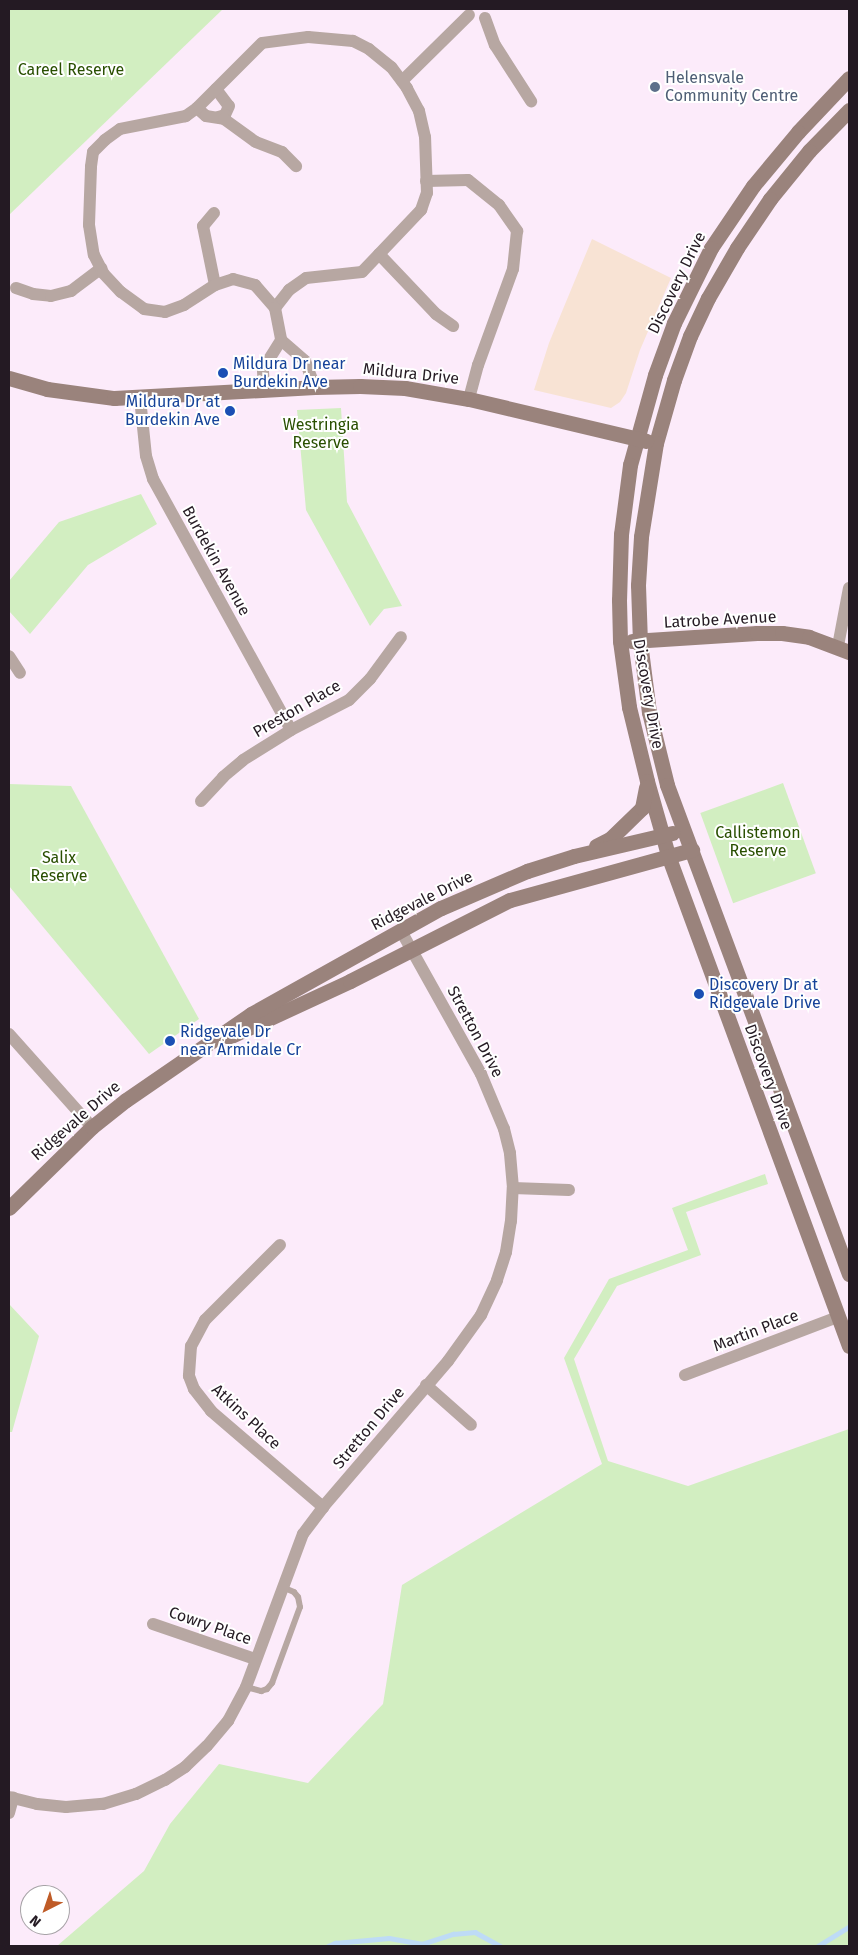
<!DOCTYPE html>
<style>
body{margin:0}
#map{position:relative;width:858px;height:1955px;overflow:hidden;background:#fcebfa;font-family:"Fira Sans",sans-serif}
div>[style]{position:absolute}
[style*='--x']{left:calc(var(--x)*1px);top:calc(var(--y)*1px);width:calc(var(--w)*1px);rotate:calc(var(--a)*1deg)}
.education>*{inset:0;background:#f8e3d4}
.green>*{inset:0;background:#d2eec1;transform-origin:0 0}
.stream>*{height:4.5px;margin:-2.25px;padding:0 2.25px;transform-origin:2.25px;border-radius:2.25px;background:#bedbf6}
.lane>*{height:6px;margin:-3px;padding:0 3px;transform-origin:3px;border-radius:3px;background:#b7a7a2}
.street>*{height:12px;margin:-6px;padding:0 6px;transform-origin:6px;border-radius:6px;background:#b7a7a2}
.secondary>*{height:15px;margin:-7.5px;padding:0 7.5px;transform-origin:7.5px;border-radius:7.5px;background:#9a837c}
.dots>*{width:14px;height:14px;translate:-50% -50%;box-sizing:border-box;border:2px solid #fff;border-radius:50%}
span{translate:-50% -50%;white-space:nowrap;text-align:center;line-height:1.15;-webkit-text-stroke:4px #fff;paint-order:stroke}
.park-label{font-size:16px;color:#294f00}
.service-label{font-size:16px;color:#4e5e75}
.left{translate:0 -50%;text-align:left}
.street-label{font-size:16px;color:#241a23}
.transit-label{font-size:16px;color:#164399}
.right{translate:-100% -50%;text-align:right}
.frame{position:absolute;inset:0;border:10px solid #241a23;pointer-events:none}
.north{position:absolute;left:20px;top:1885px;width:50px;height:50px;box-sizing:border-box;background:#fff;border:1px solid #a7a3a7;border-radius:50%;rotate:221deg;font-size:14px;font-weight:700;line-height:20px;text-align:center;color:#241a23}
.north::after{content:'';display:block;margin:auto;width:18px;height:22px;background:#bf5b27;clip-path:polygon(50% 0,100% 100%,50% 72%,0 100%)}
</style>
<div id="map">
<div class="education">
<div style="clip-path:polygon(592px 239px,671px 278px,640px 350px,626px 393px,620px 402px,611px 408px,534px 390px,549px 343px)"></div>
</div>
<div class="green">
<div style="clip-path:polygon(9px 9px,223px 9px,9px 215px)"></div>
<div style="clip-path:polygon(341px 408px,347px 502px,402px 606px,384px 609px,370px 626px,306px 510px,297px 410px)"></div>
<div style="clip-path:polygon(141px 494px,157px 524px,88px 565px,30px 634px,9px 611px,9px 581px,59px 522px)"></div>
<div style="left:783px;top:783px;width:96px;height:88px;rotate:70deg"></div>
<div style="clip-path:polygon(9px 784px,71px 786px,199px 1019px,149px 1054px,9px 886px)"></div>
<div style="clip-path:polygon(765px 1174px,768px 1184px,686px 1212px,701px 1255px,617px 1286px,574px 1359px,608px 1461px,688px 1486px,849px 1429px,849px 1946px,57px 1946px,144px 1871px,170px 1824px,219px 1764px,308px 1783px,383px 1704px,402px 1585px,602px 1464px,564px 1358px,609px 1279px,688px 1250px,672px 1208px)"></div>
<div style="clip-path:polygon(9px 1304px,39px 1336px,12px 1432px,9px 1432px)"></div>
</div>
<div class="stream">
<div style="--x:328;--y:1946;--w:8;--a:-23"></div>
<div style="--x:335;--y:1943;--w:54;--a:-5.3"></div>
<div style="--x:389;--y:1938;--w:34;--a:10"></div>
<div style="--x:422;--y:1944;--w:33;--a:-18"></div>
<div style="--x:453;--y:1934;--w:22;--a:-5"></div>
<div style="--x:475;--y:1932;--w:29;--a:29"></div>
<div style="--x:818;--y:1946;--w:36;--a:-32"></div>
</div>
<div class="lane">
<div style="--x:246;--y:1687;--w:16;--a:15"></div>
<div style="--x:261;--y:1691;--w:6;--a:-18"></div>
<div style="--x:267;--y:1689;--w:8;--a:-50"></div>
<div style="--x:272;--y:1683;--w:81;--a:-69.8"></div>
<div style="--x:300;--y:1607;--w:10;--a:-101"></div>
<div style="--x:298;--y:1597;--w:6;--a:-129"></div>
<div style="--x:294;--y:1592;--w:13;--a:-157"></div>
</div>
<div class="street">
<div style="--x:485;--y:18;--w:29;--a:70"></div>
<div style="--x:495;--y:45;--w:67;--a:57.3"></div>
<div style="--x:402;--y:81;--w:94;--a:-44.6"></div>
<div style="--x:216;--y:89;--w:21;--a:53"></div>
<div style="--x:229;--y:106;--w:10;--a:114"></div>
<div style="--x:225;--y:115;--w:7;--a:164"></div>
<div style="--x:197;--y:108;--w:12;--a:42"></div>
<div style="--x:206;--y:116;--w:18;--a:9"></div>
<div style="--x:224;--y:119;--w:39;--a:36"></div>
<div style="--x:256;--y:142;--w:28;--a:21"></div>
<div style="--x:282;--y:152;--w:20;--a:45"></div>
<div style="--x:426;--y:181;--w:42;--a:-1.4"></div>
<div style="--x:468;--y:180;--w:40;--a:39"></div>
<div style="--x:499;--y:205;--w:32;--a:55"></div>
<div style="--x:517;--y:231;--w:38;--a:96"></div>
<div style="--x:513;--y:269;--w:102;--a:110"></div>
<div style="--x:478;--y:365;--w:35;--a:105"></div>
<div style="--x:214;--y:213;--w:17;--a:130"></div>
<div style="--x:203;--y:226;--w:60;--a:78.5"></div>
<div style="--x:379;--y:254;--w:83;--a:46.5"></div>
<div style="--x:436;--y:314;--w:21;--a:35"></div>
<div style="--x:16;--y:288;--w:18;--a:19"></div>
<div style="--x:33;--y:294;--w:18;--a:6"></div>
<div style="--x:51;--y:296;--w:21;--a:-14"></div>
<div style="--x:71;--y:291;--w:38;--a:-37"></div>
<div style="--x:275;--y:308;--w:23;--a:-52"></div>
<div style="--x:289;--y:290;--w:21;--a:-35"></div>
<div style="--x:306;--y:278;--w:56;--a:-6.1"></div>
<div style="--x:362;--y:272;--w:86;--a:-46.4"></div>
<div style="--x:421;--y:210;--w:18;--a:-71"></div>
<div style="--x:427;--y:193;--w:56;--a:-92"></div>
<div style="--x:425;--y:137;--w:27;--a:-103"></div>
<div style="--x:419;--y:111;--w:26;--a:-118"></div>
<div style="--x:407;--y:88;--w:26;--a:-127"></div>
<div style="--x:391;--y:67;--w:28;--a:-141"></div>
<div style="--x:369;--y:49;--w:18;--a:-153"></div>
<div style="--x:353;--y:41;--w:45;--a:-174.9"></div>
<div style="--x:308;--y:37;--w:46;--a:172.6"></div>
<div style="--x:262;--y:43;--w:92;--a:135"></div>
<div style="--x:197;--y:108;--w:14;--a:144"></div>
<div style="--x:186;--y:116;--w:67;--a:168.9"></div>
<div style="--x:120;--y:129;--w:19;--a:144"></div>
<div style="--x:105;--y:140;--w:17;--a:135"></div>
<div style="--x:93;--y:152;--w:15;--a:98"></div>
<div style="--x:91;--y:167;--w:58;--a:92"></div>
<div style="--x:89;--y:225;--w:30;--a:81"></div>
<div style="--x:94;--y:255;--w:20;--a:63"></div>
<div style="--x:103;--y:273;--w:26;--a:47"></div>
<div style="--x:121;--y:292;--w:29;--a:36"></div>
<div style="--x:144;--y:309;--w:21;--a:8"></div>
<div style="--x:165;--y:312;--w:20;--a:-20"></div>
<div style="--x:184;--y:305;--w:37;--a:-33"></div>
<div style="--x:215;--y:285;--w:19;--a:-18"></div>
<div style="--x:233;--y:279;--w:23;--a:15"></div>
<div style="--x:255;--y:285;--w:30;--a:49"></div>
<div style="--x:275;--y:308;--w:33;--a:79"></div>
<div style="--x:281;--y:340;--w:32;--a:41"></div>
<div style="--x:305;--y:361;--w:28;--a:69"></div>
<div style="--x:264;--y:390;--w:21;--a:-93"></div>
<div style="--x:263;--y:369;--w:34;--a:-58"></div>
<div style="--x:140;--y:398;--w:58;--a:84.1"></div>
<div style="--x:146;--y:456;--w:24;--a:73"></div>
<div style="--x:153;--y:479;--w:286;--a:61.2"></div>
<div style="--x:838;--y:646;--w:59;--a:-79.3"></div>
<div style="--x:9;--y:656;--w:20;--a:57"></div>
<div style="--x:201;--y:801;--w:33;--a:-47"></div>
<div style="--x:223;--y:777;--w:26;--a:-40"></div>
<div style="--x:243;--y:760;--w:57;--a:-32"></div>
<div style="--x:291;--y:730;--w:65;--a:-27.3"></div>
<div style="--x:349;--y:700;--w:30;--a:-45"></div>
<div style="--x:370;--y:679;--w:52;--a:-53.6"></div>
<div style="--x:9;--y:1034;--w:125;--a:48.3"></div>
<div style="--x:513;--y:1188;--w:56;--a:2"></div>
<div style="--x:280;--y:1245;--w:106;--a:135"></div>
<div style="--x:205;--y:1320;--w:30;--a:118"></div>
<div style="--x:191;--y:1346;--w:30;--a:94"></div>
<div style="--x:189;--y:1376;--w:14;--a:69"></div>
<div style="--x:194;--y:1389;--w:28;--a:52"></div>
<div style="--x:211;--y:1411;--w:148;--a:40.6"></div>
<div style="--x:685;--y:1375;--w:164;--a:-20.8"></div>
<div style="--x:426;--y:1385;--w:60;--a:41.6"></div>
<div style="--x:153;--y:1624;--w:108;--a:18.9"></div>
<div style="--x:9;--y:1797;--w:29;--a:14"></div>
<div style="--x:37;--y:1804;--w:29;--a:6"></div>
<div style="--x:66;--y:1807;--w:37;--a:-5"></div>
<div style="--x:103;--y:1804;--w:34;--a:-17"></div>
<div style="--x:136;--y:1794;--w:32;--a:-26"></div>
<div style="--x:165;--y:1780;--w:24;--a:-33"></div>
<div style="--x:185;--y:1767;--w:30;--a:-44"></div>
<div style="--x:207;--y:1746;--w:33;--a:-50"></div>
<div style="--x:228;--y:1721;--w:38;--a:-62"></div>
<div style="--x:246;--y:1687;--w:163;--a:-69.6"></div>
<div style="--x:303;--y:1534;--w:34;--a:-53"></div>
<div style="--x:323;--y:1507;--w:192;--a:-49.4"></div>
<div style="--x:448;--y:1361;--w:57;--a:-54.3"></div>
<div style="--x:481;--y:1315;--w:38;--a:-65"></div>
<div style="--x:497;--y:1280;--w:29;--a:-72"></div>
<div style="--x:506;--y:1252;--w:31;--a:-81"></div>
<div style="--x:511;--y:1221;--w:33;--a:-87"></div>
<div style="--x:513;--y:1188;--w:35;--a:-95"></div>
<div style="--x:510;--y:1153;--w:25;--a:-104"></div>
<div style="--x:504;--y:1129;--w:60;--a:-112.7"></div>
<div style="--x:481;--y:1074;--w:164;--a:-119.2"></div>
<div style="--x:9;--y:1813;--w:16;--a:-75"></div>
</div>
<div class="secondary">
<div style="--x:849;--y:78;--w:74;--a:133.4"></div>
<div style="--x:798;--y:132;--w:70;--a:129.8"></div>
<div style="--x:753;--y:186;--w:75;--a:124.1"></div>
<div style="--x:711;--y:248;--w:84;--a:116.3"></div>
<div style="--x:674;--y:323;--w:55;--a:110.1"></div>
<div style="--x:655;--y:375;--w:93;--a:105.5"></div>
<div style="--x:630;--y:465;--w:70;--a:97.4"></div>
<div style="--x:621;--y:534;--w:66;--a:91.7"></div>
<div style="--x:619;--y:600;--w:41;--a:88.6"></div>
<div style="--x:620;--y:641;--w:67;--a:82.2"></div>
<div style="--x:629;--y:707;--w:76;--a:76.3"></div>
<div style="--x:647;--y:781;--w:80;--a:74.1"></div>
<div style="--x:669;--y:858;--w:520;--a:69.75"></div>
<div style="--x:849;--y:110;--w:57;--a:134.3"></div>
<div style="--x:809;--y:151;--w:62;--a:129.1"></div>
<div style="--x:770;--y:199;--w:59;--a:124"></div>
<div style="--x:737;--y:248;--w:58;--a:120.1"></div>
<div style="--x:708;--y:298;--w:42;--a:115.3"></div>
<div style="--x:690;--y:336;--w:47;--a:110"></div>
<div style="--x:674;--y:380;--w:66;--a:105.9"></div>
<div style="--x:656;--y:443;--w:95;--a:99.1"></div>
<div style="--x:641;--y:537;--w:48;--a:93.6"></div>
<div style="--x:638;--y:585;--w:57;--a:88"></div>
<div style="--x:640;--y:642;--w:71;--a:82.7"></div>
<div style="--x:649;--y:712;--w:75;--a:76.1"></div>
<div style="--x:667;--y:785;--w:522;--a:69.59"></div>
<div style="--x:9;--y:378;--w:40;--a:16"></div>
<div style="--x:47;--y:389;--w:68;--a:7.7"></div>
<div style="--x:114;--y:398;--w:201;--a:-3.1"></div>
<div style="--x:315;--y:387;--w:45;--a:-1.3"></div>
<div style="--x:360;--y:386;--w:45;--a:2.5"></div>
<div style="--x:405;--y:388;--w:65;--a:9.8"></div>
<div style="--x:469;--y:399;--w:182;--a:13.3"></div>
<div style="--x:632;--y:641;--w:125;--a:-3.7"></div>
<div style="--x:757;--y:633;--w:25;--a:0"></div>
<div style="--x:782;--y:633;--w:27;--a:8"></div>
<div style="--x:809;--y:637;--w:43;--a:20.6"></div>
<div style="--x:596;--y:846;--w:16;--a:-27"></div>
<div style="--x:610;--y:839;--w:45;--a:-44.1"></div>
<div style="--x:642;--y:808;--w:21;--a:-79"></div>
<div style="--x:229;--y:1037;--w:133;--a:-24.8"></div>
<div style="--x:350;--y:981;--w:179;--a:-26.9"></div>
<div style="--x:510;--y:900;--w:189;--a:-15.4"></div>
<div style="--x:9;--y:1208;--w:116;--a:-44.3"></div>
<div style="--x:92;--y:1127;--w:43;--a:-38.5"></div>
<div style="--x:126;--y:1100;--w:152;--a:-34.5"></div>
<div style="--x:251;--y:1014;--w:218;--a:-29.2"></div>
<div style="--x:441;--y:908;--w:94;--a:-23.3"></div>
<div style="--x:527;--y:871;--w:49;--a:-17.7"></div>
<div style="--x:574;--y:856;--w:101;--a:-13.2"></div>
</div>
<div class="dots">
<div style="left:655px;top:87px;background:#5c6f8a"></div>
<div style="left:223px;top:373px;background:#1a4fb4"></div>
<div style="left:230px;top:411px;background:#1a4fb4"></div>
<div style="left:699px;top:994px;background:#1a4fb4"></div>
<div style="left:170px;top:1041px;background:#1a4fb4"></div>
</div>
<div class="park-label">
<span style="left:71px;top:70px">Careel Reserve</span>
<span style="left:321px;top:434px">Westringia<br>Reserve</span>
<span style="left:758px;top:842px">Callistemon<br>Reserve</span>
<span style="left:59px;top:867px">Salix<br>Reserve</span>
</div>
<div class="service-label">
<span class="left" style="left:665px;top:87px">Helensvale<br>Community Centre</span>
</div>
<div class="street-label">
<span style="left:677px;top:283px;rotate:-64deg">Discovery Drive</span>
<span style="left:411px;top:374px;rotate:6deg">Mildura Drive</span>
<span style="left:216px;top:561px;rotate:61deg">Burdekin Avenue</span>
<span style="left:720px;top:620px;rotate:-3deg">Latrobe Avenue</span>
<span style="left:648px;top:694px;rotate:80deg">Discovery Drive</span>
<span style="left:297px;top:709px;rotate:-30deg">Preston Place</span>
<span style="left:422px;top:901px;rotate:-27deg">Ridgevale Drive</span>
<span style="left:475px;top:1032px;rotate:62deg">Stretton Drive</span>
<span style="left:768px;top:1077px;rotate:70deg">Discovery Drive</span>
<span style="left:76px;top:1121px;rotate:-41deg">Ridgevale Drive</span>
<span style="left:756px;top:1331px;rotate:-21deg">Martin Place</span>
<span style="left:246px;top:1417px;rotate:43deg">Atkins Place</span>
<span style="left:369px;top:1428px;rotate:-50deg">Stretton Drive</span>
<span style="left:210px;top:1626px;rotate:19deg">Cowry Place</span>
</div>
<div class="transit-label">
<span class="left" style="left:233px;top:373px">Mildura Dr near<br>Burdekin Ave</span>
<span class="right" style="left:220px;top:411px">Mildura Dr at<br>Burdekin Ave</span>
<span class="left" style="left:709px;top:994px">Discovery Dr at<br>Ridgevale Drive</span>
<span class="left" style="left:180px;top:1041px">Ridgevale Dr<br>near Armidale Cr</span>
</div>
<div class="frame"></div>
<div class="north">N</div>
</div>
